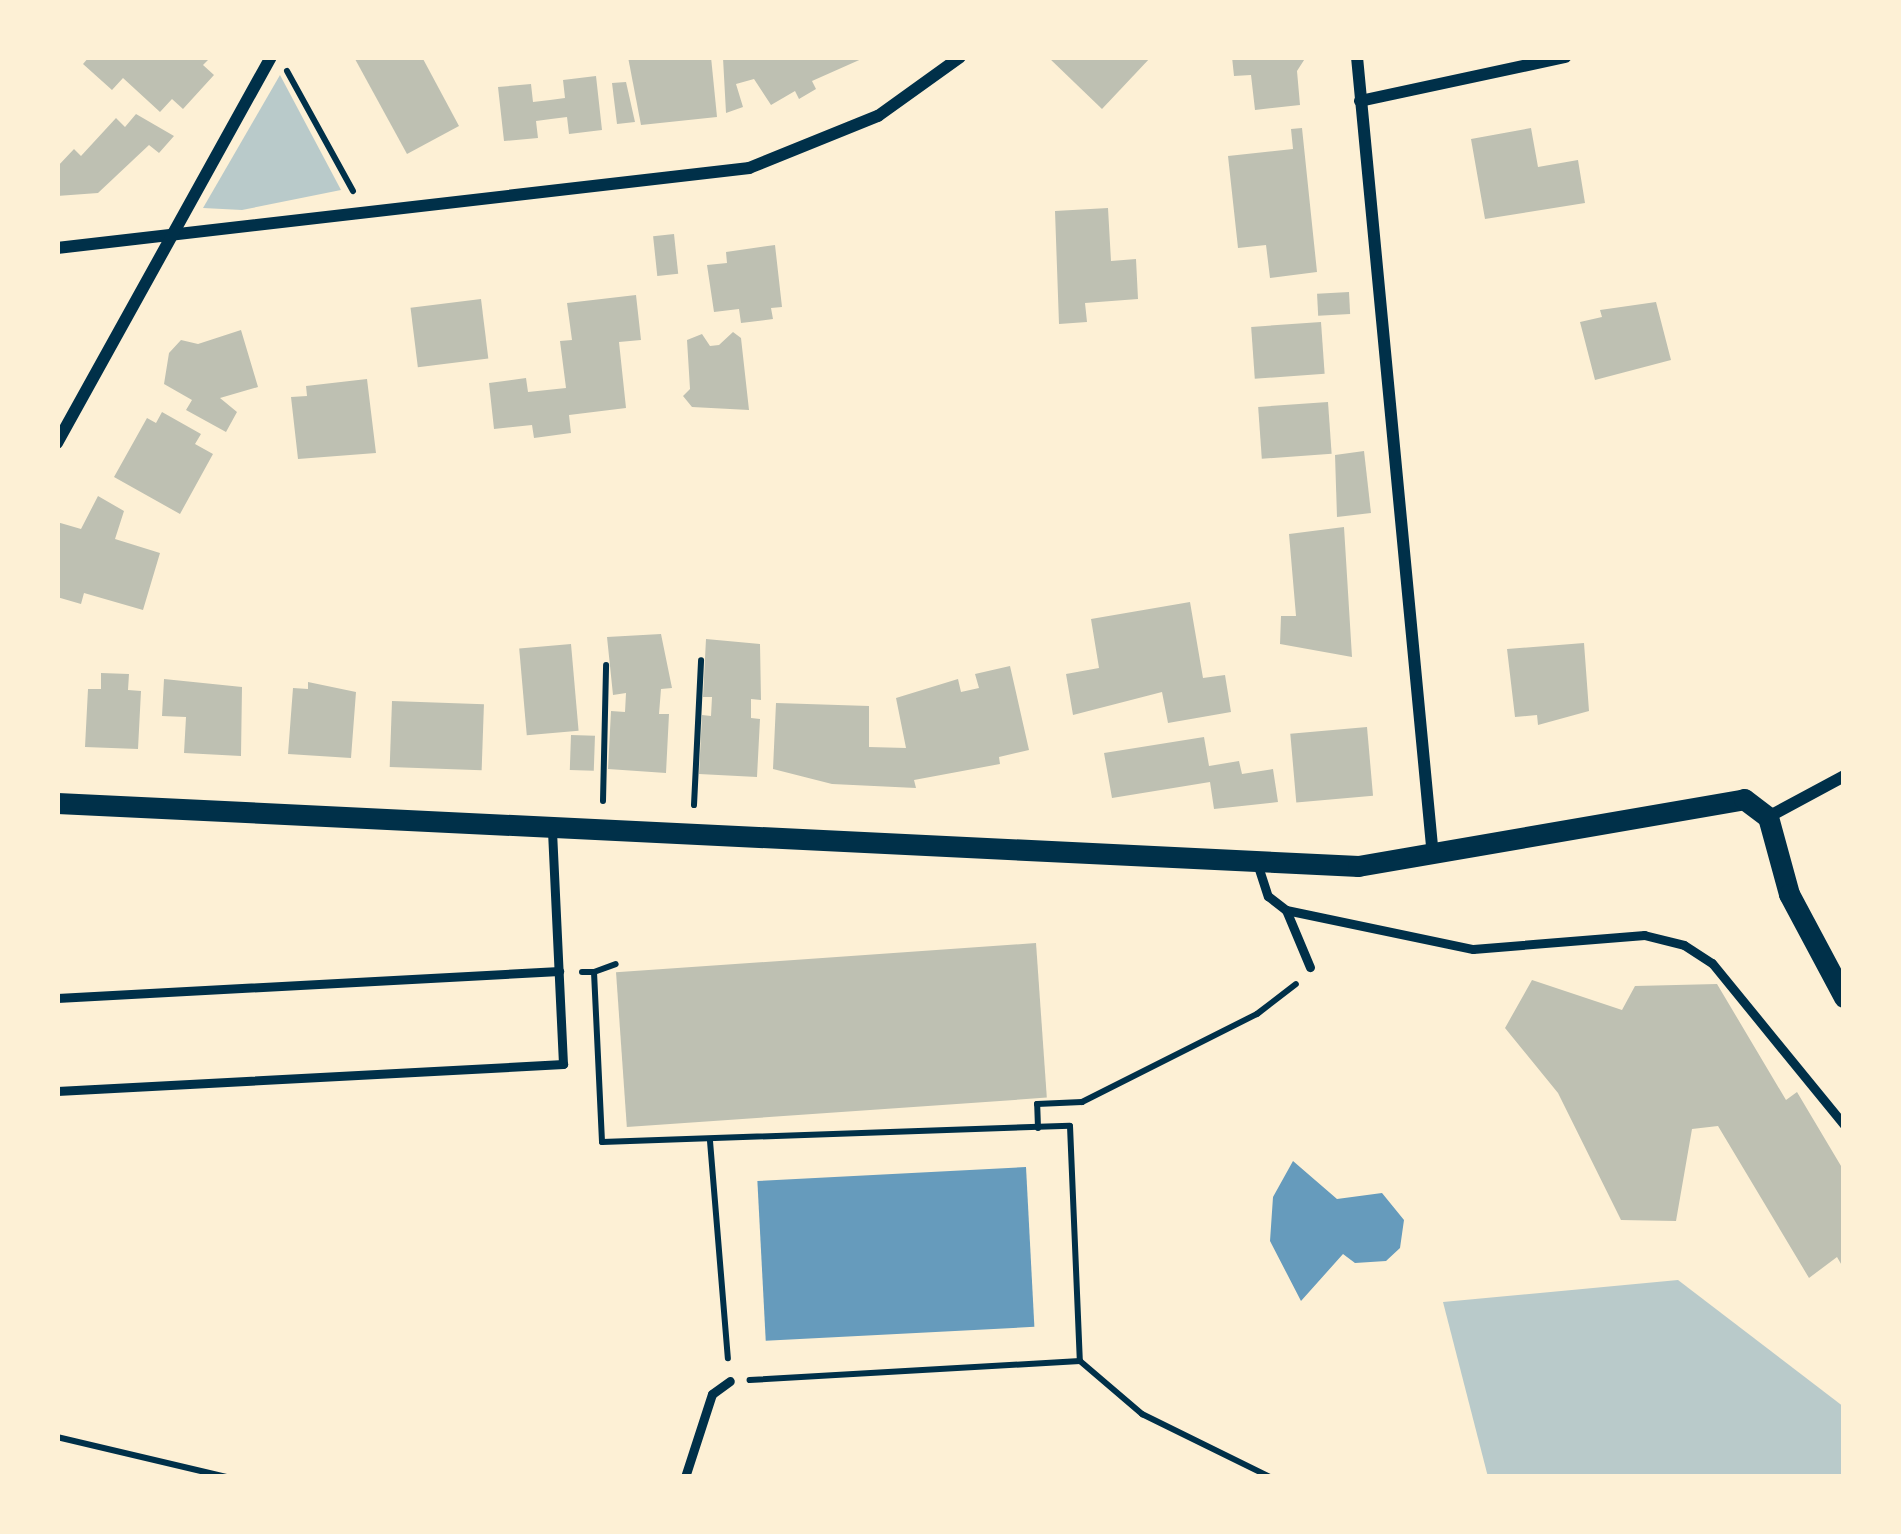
<!DOCTYPE html>
<style>
body{margin:0}
#map{position:relative;width:1901px;height:1534px;overflow:hidden;background:#fdf0d5;font-family:"Source Serif 4",serif}
div>[style]{position:absolute}
[style*='--x']{left:calc(var(--x)*1px);top:calc(var(--y)*1px);width:calc(var(--w)*1px);rotate:calc(var(--a)*1deg)}
.green>*{inset:0;background:#b9caca}
.water>*{inset:0;background:#669bbc;transform-origin:0 0}
.building>*{inset:0;background:#bec0b2;transform-origin:0 0}
.path>*{height:6px;margin:-3px;padding:0 3px;transform-origin:3px;border-radius:3px;background:#003049}
.service>*{height:9px;margin:-4.5px;padding:0 4.5px;transform-origin:4.5px;border-radius:4.5px;background:#003049}
.minor>*{height:12px;margin:-6px;padding:0 6px;transform-origin:6px;border-radius:6px;background:#003049}
.tertiary>*{height:21px;margin:-10.5px;padding:0 10.5px;transform-origin:10.5px;border-radius:10.5px;background:#003049}
span{translate:-50% -50%;white-space:nowrap;text-align:center;line-height:1.15;-webkit-text-stroke:9px #fdf0d5;paint-order:stroke}
.frame{position:absolute;inset:0;border:60px solid #fdf0d5;pointer-events:none}
</style>
<div id="map">
<div class="green">
<div style="clip-path:polygon(280px 75px,341px 190px,242px 210px,203px 208px)"></div>
<div style="clip-path:polygon(1678px 1280px,1844px 1407px,1844px 1477px,1488px 1477px,1443px 1302px)"></div>
</div>
<div class="water">
<div style="clip-path:polygon(1293px 1161px,1337px 1199px,1382px 1193px,1404px 1220px,1400px 1248px,1386px 1261px,1355px 1263px,1343px 1254px,1301px 1301px,1270px 1241px,1273px 1197px)"></div>
<div style="left:1026px;top:1167px;width:160px;height:269px;rotate:87deg"></div>
</div>
<div class="building">
<div style="clip-path:polygon(89px 57px,211px 57px,203px 65px,214px 75px,183px 109px,172px 99px,160px 112px,123px 78px,112px 90px,83px 64px)"></div>
<div style="clip-path:polygon(422px 57px,459px 126px,407px 154px,355px 59px)"></div>
<div style="clip-path:polygon(628px 57px,711px 57px,717px 117px,641px 125px)"></div>
<div style="clip-path:polygon(866px 57px,812px 81px,816px 89px,799px 99px,795px 91px,771px 105px,754px 79px,736px 84px,743px 107px,726px 113px,723px 58px)"></div>
<div style="clip-path:polygon(1048px 57px,1151px 57px,1102px 109px)"></div>
<div style="clip-path:polygon(1232px 57px,1306px 57px,1297px 71px,1300px 105px,1255px 110px,1251px 75px,1234px 76px)"></div>
<div style="clip-path:polygon(596px 76px,602px 130px,569px 134px,567px 117px,551px 119px,536px 121px,538px 138px,504px 141px,498px 87px,531px 84px,533px 102px,550px 100px,565px 98px,563px 80px)"></div>
<div style="clip-path:polygon(626px 82px,635px 122px,617px 124px,612px 83px)"></div>
<div style="clip-path:polygon(136px 114px,174px 136px,159px 153px,149px 145px,98px 193px,57px 196px,57px 167px,74px 149px,81px 156px,116px 118px,125px 127px)"></div>
<div style="clip-path:polygon(1302px 128px,1317px 272px,1270px 278px,1266px 245px,1238px 248px,1228px 156px,1293px 149px,1291px 129px)"></div>
<div style="clip-path:polygon(1531px 128px,1538px 167px,1578px 160px,1585px 203px,1485px 219px,1471px 139px)"></div>
<div style="clip-path:polygon(1108px 208px,1111px 261px,1136px 259px,1138px 299px,1085px 303px,1087px 322px,1059px 324px,1055px 211px)"></div>
<div style="left:674px;top:234px;width:40px;height:21px;rotate:84deg"></div>
<div style="clip-path:polygon(775px 245px,782px 307px,771px 308px,773px 319px,741px 323px,739px 309px,714px 312px,707px 265px,727px 263px,726px 252px)"></div>
<div style="left:1349px;top:292px;width:22px;height:32px;rotate:87deg"></div>
<div style="clip-path:polygon(636px 295px,641px 340px,619px 342px,626px 408px,569px 415px,571px 433px,534px 438px,532px 425px,494px 429px,489px 383px,526px 378px,528px 392px,566px 388px,560px 341px,572px 340px,567px 303px)"></div>
<div style="left:481px;top:299px;width:60px;height:71px;rotate:83deg"></div>
<div style="clip-path:polygon(1656px 302px,1671px 360px,1595px 380px,1580px 322px,1602px 317px,1600px 310px)"></div>
<div style="left:1321px;top:322px;width:52px;height:70px;rotate:86deg"></div>
<div style="clip-path:polygon(241px 330px,258px 387px,220px 398px,237px 412px,226px 432px,186px 410px,192px 400px,164px 384px,169px 353px,181px 340px,198px 344px)"></div>
<div style="clip-path:polygon(733px 332px,741px 338px,749px 410px,692px 407px,683px 396px,690px 389px,687px 340px,702px 334px,710px 346px,719px 345px)"></div>
<div style="clip-path:polygon(367px 379px,376px 453px,298px 459px,291px 397px,307px 396px,306px 386px)"></div>
<div style="left:1328px;top:402px;width:52px;height:70px;rotate:86deg"></div>
<div style="clip-path:polygon(162px 412px,201px 434px,195px 444px,213px 454px,180px 514px,114px 477px,147px 418px,156px 423px)"></div>
<div style="clip-path:polygon(1364px 451px,1371px 513px,1337px 517px,1335px 455px)"></div>
<div style="clip-path:polygon(98px 496px,124px 511px,115px 539px,160px 553px,143px 610px,84px 593px,81px 604px,57px 597px,57px 522px,81px 529px)"></div>
<div style="clip-path:polygon(1344px 527px,1352px 657px,1280px 644px,1281px 616px,1296px 616px,1289px 534px)"></div>
<div style="clip-path:polygon(1190px 602px,1203px 678px,1225px 675px,1231px 712px,1168px 723px,1162px 692px,1073px 715px,1066px 674px,1099px 668px,1091px 619px)"></div>
<div style="clip-path:polygon(661px 634px,672px 688px,661px 689px,659px 714px,669px 714px,666px 773px,608px 769px,611px 711px,625px 712px,626px 693px,613px 695px,607px 637px)"></div>
<div style="clip-path:polygon(706px 639px,760px 644px,761px 700px,751px 699px,751px 718px,760px 719px,757px 777px,699px 774px,702px 715px,711px 716px,712px 697px,703px 697px)"></div>
<div style="clip-path:polygon(1584px 643px,1589px 711px,1538px 725px,1537px 715px,1515px 717px,1507px 649px)"></div>
<div style="left:571px;top:644px;width:87px;height:52px;rotate:85deg"></div>
<div style="clip-path:polygon(1010px 666px,1029px 750px,999px 757px,1000px 764px,914px 780px,916px 788px,832px 784px,773px 769px,776px 703px,869px 706px,869px 747px,906px 748px,896px 698px,958px 679px,961px 692px,979px 688px,975px 674px)"></div>
<div style="clip-path:polygon(101px 673px,129px 674px,128px 690px,141px 691px,138px 749px,85px 747px,88px 689px,101px 689px)"></div>
<div style="clip-path:polygon(164px 679px,242px 687px,241px 756px,184px 753px,186px 717px,162px 716px)"></div>
<div style="clip-path:polygon(308px 682px,356px 692px,351px 758px,288px 754px,293px 688px,308px 689px)"></div>
<div style="left:392px;top:701px;width:92px;height:66px;rotate:2deg"></div>
<div style="left:1367px;top:727px;width:69px;height:77px;rotate:85deg"></div>
<div style="left:571px;top:735px;width:24px;height:35px;rotate:2deg"></div>
<div style="clip-path:polygon(1204px 737px,1209px 766px,1239px 761px,1242px 774px,1273px 769px,1278px 802px,1214px 809px,1210px 782px,1112px 798px,1104px 753px)"></div>
<div style="left:1036px;top:943px;width:155px;height:421px;rotate:86deg"></div>
<div style="clip-path:polygon(1532px 980px,1622px 1010px,1635px 986px,1717px 984px,1786px 1100px,1797px 1092px,1844px 1171px,1844px 1269px,1837px 1257px,1809px 1278px,1718px 1126px,1692px 1129px,1676px 1221px,1621px 1220px,1558px 1093px,1505px 1028px)"></div>
</div>
<div class="path">
<div style="--x:287;--y:71;--w:137;--a:61.2"></div>
<div style="--x:603;--y:801;--w:136;--a:-88.7"></div>
<div style="--x:694;--y:805;--w:145;--a:-87.2"></div>
<div style="--x:582;--y:972;--w:12;--a:0"></div>
<div style="--x:594;--y:972;--w:170;--a:87.3"></div>
<div style="--x:602;--y:1142;--w:468;--a:-2"></div>
<div style="--x:1070;--y:1126;--w:235;--a:87.6"></div>
<div style="--x:1080;--y:1361;--w:331;--a:176.7"></div>
<div style="--x:594;--y:972;--w:23;--a:-20"></div>
<div style="--x:1038;--y:1128;--w:24;--a:-92"></div>
<div style="--x:1037;--y:1104;--w:45;--a:-2.5"></div>
<div style="--x:1082;--y:1102;--w:196;--a:-26.7"></div>
<div style="--x:1257;--y:1014;--w:49;--a:-37.6"></div>
<div style="--x:710;--y:1141;--w:218;--a:85.3"></div>
<div style="--x:1080;--y:1361;--w:82;--a:40.5"></div>
<div style="--x:1142;--y:1414;--w:143;--a:26.2"></div>
<div style="--x:57;--y:1437;--w:174;--a:13.3"></div>
</div>
<div class="service">
<div style="--x:1257;--y:863;--w:35;--a:72"></div>
<div style="--x:1268;--y:896;--w:23;--a:38"></div>
<div style="--x:1286;--y:910;--w:191;--a:11.8"></div>
<div style="--x:1473;--y:949;--w:172;--a:-4.7"></div>
<div style="--x:1644;--y:935;--w:41;--a:14"></div>
<div style="--x:1684;--y:945;--w:33;--a:33"></div>
<div style="--x:1712;--y:963;--w:209;--a:50.8"></div>
<div style="--x:1286;--y:910;--w:62;--a:67.2"></div>
<div style="--x:57;--y:998;--w:503;--a:-3.08"></div>
<div style="--x:57;--y:1091;--w:507;--a:-3.05"></div>
<div style="--x:563;--y:1064;--w:237;--a:-92.7"></div>
<div style="--x:685;--y:1477;--w:87;--a:-72"></div>
<div style="--x:712;--y:1394;--w:22;--a:-36"></div>
</div>
<div class="minor">
<div style="--x:1357;--y:57;--w:803;--a:84.57"></div>
<div style="--x:1360;--y:101;--w:210;--a:-12.1"></div>
<div style="--x:57;--y:248;--w:697;--a:-6.59"></div>
<div style="--x:749;--y:168;--w:139;--a:-22"></div>
<div style="--x:878;--y:116;--w:101;--a:-35.7"></div>
<div style="--x:57;--y:443;--w:441;--a:-61"></div>
<div style="--x:1768;--y:817;--w:86;--a:-28.3"></div>
</div>
<div class="tertiary">
<div style="--x:57;--y:803;--w:1303;--a:2.77"></div>
<div style="--x:1358;--y:866;--w:392;--a:-9.8"></div>
<div style="--x:1744;--y:799;--w:30;--a:37"></div>
<div style="--x:1768;--y:817;--w:80;--a:74.7"></div>
<div style="--x:1789;--y:894;--w:117;--a:61.9"></div>
</div>
<div class="frame"></div>
</div>
